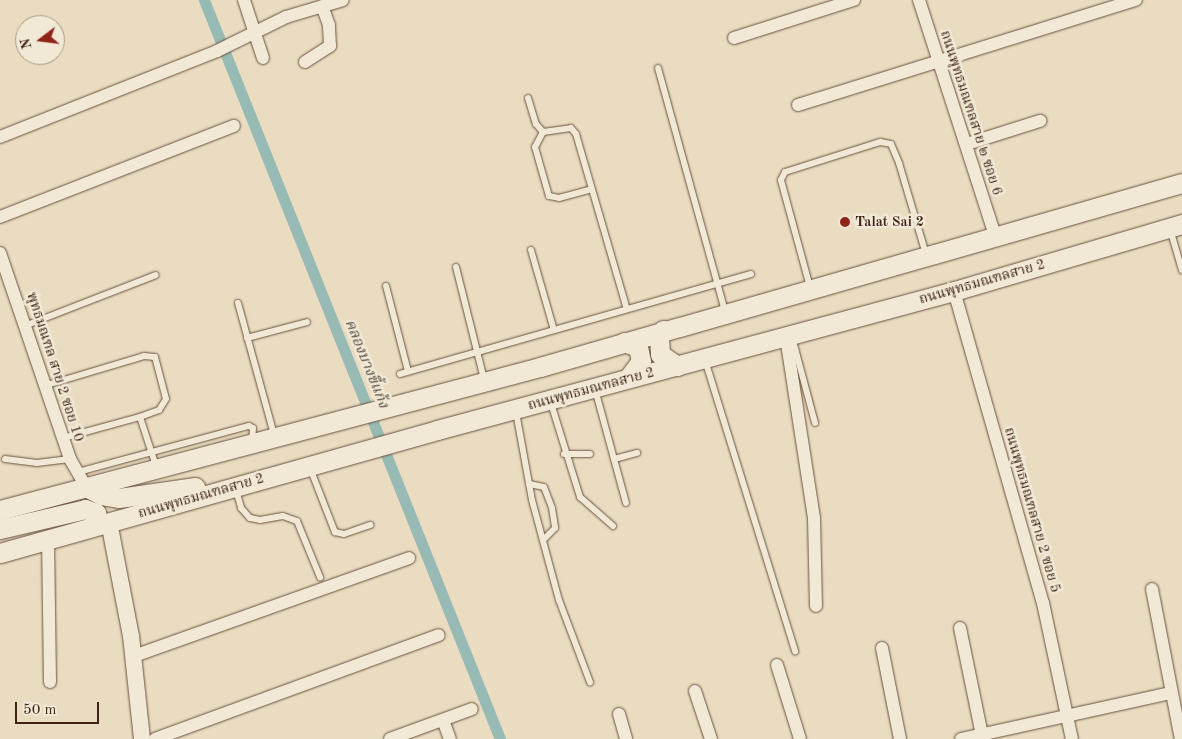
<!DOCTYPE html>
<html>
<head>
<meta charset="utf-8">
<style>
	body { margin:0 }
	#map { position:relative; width:1182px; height:739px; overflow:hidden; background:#e9dcc0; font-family:"Old Standard TT","Noto Serif Thai",serif }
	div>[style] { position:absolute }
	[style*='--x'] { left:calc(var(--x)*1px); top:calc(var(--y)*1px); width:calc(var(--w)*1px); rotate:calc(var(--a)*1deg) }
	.canal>* { height:11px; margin:-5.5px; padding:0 5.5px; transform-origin:5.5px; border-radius:5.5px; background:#97bbb4 }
	.roads { filter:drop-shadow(0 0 1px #6a513f) drop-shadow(0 0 1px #6a513f) }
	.service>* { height:6px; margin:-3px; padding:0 3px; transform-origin:3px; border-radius:3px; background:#f1e8d6 }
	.minor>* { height:12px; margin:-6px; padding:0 6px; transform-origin:6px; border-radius:6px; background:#f1e8d6 }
	.tertiary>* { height:16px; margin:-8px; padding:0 8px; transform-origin:8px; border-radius:8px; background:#f1e8d6 }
	.secondary>* { height:19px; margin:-9.5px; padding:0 9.5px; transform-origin:9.5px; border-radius:9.5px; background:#f1e8d6 }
	.dots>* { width:14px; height:14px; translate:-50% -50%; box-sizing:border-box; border:2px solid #f1e8d6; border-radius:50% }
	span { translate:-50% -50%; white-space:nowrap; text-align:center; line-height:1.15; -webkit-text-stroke:5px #f1e8d6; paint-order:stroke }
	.street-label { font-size:14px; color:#3f2314 }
	.poi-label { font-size:14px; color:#3f2314; font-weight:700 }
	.left { translate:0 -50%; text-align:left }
	.water-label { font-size:15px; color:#55493c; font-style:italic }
	.north { position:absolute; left:15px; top:15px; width:50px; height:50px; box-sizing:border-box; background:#f1e8d6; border:1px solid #a98; border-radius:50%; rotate:255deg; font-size:14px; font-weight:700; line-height:20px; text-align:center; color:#3f2314 }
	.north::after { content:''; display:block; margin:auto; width:18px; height:22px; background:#8f2418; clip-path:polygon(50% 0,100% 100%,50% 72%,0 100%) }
	.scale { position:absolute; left:15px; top:702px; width:84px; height:22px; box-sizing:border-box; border:2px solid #3f2314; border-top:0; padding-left:6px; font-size:15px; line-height:18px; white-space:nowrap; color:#3f2314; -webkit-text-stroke:4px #f1e8d6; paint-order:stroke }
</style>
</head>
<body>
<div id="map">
	<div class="canal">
		<i style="--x:204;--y:0;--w:796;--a:68.17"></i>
	</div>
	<div class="roads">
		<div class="service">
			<i style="--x:658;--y:68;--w:253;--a:74.6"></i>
			<i style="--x:528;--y:98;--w:27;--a:73"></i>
			<i style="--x:536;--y:124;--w:11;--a:49"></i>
			<i style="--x:543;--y:132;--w:28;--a:-8"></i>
			<i style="--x:571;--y:128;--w:8;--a:50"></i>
			<i style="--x:576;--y:134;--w:182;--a:73.8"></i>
			<i style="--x:543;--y:132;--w:17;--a:118"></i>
			<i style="--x:535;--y:147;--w:51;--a:74.1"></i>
			<i style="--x:549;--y:196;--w:10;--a:11"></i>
			<i style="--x:559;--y:198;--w:34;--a:-15"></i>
			<i style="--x:1170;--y:229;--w:43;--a:73.7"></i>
			<i style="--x:531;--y:250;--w:83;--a:74"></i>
			<i style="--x:456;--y:267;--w:115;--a:76"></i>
			<i style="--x:386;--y:286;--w:88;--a:75.5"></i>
			<i style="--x:810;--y:287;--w:111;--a:-105.2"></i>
			<i style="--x:781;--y:180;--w:9;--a:-63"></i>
			<i style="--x:785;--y:172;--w:100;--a:-17.5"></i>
			<i style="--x:880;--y:142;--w:11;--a:10"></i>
			<i style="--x:891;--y:144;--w:21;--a:67"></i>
			<i style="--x:899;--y:163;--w:95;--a:73.5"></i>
			<i style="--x:238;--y:303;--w:137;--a:74.7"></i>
			<i style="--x:27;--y:325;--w:138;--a:-21.2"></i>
			<i style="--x:792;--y:337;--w:89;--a:75"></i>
			<i style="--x:247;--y:338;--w:62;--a:-14.9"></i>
			<i style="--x:705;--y:360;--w:305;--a:72.8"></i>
			<i style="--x:400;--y:374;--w:365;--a:-15.9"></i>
			<i style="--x:47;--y:385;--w:101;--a:-16.6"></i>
			<i style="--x:144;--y:356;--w:11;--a:5"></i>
			<i style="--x:155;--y:357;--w:43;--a:75.3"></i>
			<i style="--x:166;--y:399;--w:13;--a:122"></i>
			<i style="--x:159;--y:410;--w:20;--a:160"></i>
			<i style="--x:140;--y:417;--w:52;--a:71.9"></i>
			<i style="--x:595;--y:389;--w:118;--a:74.8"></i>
			<i style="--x:550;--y:400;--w:102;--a:72.8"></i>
			<i style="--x:580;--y:497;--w:44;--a:41.3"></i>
			<i style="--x:516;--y:412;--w:89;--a:79.7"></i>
			<i style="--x:532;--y:500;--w:104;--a:74.9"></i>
			<i style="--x:559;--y:600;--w:88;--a:69.3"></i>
			<i style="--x:63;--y:438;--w:80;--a:-15.3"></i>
			<i style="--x:564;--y:454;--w:26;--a:0"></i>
			<i style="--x:5;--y:459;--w:32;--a:7"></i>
			<i style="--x:37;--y:463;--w:33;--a:-7"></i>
			<i style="--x:614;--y:459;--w:24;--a:-15"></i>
			<i style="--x:310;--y:468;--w:69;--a:68.7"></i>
			<i style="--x:335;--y:532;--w:9;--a:13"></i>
			<i style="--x:344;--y:534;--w:28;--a:-19"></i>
			<i style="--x:78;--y:472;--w:177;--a:-15.1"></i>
			<i style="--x:249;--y:426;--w:4;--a:27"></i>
			<i style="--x:253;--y:428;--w:13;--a:94"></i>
			<i style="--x:529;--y:484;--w:15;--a:11"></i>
			<i style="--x:544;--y:487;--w:22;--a:69"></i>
			<i style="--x:552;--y:508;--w:20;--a:81"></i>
			<i style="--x:555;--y:528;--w:17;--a:135"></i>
			<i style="--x:236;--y:490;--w:19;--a:74"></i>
			<i style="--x:241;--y:508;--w:13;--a:48"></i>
			<i style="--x:250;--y:518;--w:10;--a:11"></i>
			<i style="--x:260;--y:520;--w:23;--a:-10"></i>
			<i style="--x:283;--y:516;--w:15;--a:20"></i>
			<i style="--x:297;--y:521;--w:61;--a:67.7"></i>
		</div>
		<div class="minor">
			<i style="--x:244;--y:0;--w:61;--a:71.9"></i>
			<i style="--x:919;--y:0;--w:247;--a:72.1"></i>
			<i style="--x:734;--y:38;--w:126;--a:-17.6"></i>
			<i style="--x:305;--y:62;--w:30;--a:-33"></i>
			<i style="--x:330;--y:46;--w:21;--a:-93"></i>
			<i style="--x:329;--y:25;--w:20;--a:-110"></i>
			<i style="--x:798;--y:105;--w:354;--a:-17.3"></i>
			<i style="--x:0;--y:137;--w:233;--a:-21.6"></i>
			<i style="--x:217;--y:51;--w:77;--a:-26.2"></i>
			<i style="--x:286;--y:17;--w:59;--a:-16.6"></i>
			<i style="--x:967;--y:144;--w:77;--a:-17.5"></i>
			<i style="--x:0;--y:217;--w:251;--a:-21.3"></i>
			<i style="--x:0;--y:253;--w:218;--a:71.2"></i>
			<i style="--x:70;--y:459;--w:32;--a:60"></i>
			<i style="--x:954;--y:291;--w:324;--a:74.1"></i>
			<i style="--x:1043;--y:603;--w:139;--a:78"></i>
			<i style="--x:786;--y:337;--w:183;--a:81.2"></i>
			<i style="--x:814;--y:518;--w:88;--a:88.7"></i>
			<i style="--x:48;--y:538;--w:144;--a:89.2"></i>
			<i style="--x:1152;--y:589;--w:153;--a:79.1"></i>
			<i style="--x:960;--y:628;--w:109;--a:78.4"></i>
			<i style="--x:882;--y:648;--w:93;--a:78.8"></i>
			<i style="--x:134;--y:656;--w:292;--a:-19.6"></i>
			<i style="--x:777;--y:665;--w:77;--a:72.7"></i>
			<i style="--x:695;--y:691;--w:51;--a:71.6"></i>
			<i style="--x:619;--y:714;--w:26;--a:74"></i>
			<i style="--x:443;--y:720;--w:20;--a:70"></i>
			<i style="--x:155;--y:739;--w:302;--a:-20.1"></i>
			<i style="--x:390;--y:739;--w:87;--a:-20.1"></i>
			<i style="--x:961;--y:739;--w:215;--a:-12.4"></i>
		</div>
		<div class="tertiary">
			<i style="--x:109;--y:522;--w:116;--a:79.1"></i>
			<i style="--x:131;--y:636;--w:104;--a:83.9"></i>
		</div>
		<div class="secondary">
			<i style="--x:663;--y:330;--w:9;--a:117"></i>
			<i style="--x:659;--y:338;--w:16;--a:86"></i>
			<i style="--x:660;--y:354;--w:21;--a:35"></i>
			<i style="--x:624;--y:342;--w:15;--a:20"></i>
			<i style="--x:638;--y:347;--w:14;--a:78"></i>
			<i style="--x:641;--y:361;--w:21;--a:127"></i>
			<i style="--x:86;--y:487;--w:17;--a:28"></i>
			<i style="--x:101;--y:495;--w:18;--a:9"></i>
			<i style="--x:119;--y:498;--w:77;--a:-8.2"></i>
			<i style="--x:0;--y:510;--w:559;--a:-14.83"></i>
			<i style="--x:540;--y:367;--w:668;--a:-15.99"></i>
			<i style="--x:0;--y:529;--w:87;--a:-13.2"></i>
			<i style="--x:85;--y:509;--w:12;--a:20"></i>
			<i style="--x:96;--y:513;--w:11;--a:75"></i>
			<i style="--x:0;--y:553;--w:454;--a:-15.7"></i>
			<i style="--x:437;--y:430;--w:535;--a:-15.05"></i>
			<i style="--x:954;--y:291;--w:238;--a:-16.4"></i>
		</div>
	</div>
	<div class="dots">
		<i style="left:845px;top:222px;background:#8f2418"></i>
	</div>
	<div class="street-label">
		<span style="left:971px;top:113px;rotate:72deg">ถนนพุทธมณฑลสาย ๒ ซอย 6</span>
		<span style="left:982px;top:282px;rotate:-16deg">ถนนพุทธมณฑลสาย 2</span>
		<span style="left:55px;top:367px;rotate:72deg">พุทธมณฑล สาย 2 ซอย 10</span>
		<span style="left:591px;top:389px;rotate:-15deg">ถนนพุทธมณฑลสาย 2</span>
		<span style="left:201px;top:496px;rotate:-16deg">ถนนพุทธมณฑลสาย 2</span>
		<span style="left:1032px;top:510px;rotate:74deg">ถนนพุทธมณฑลสาย 2 ซอย 5</span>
	</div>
	<div class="poi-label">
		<span class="left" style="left:855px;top:222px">Talat Sai 2</span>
	</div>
	<div class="water-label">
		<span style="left:366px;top:364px;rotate:68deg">คลองบางขี้แก้ง</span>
	</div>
	<div class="north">N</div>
	<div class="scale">50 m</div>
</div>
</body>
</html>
